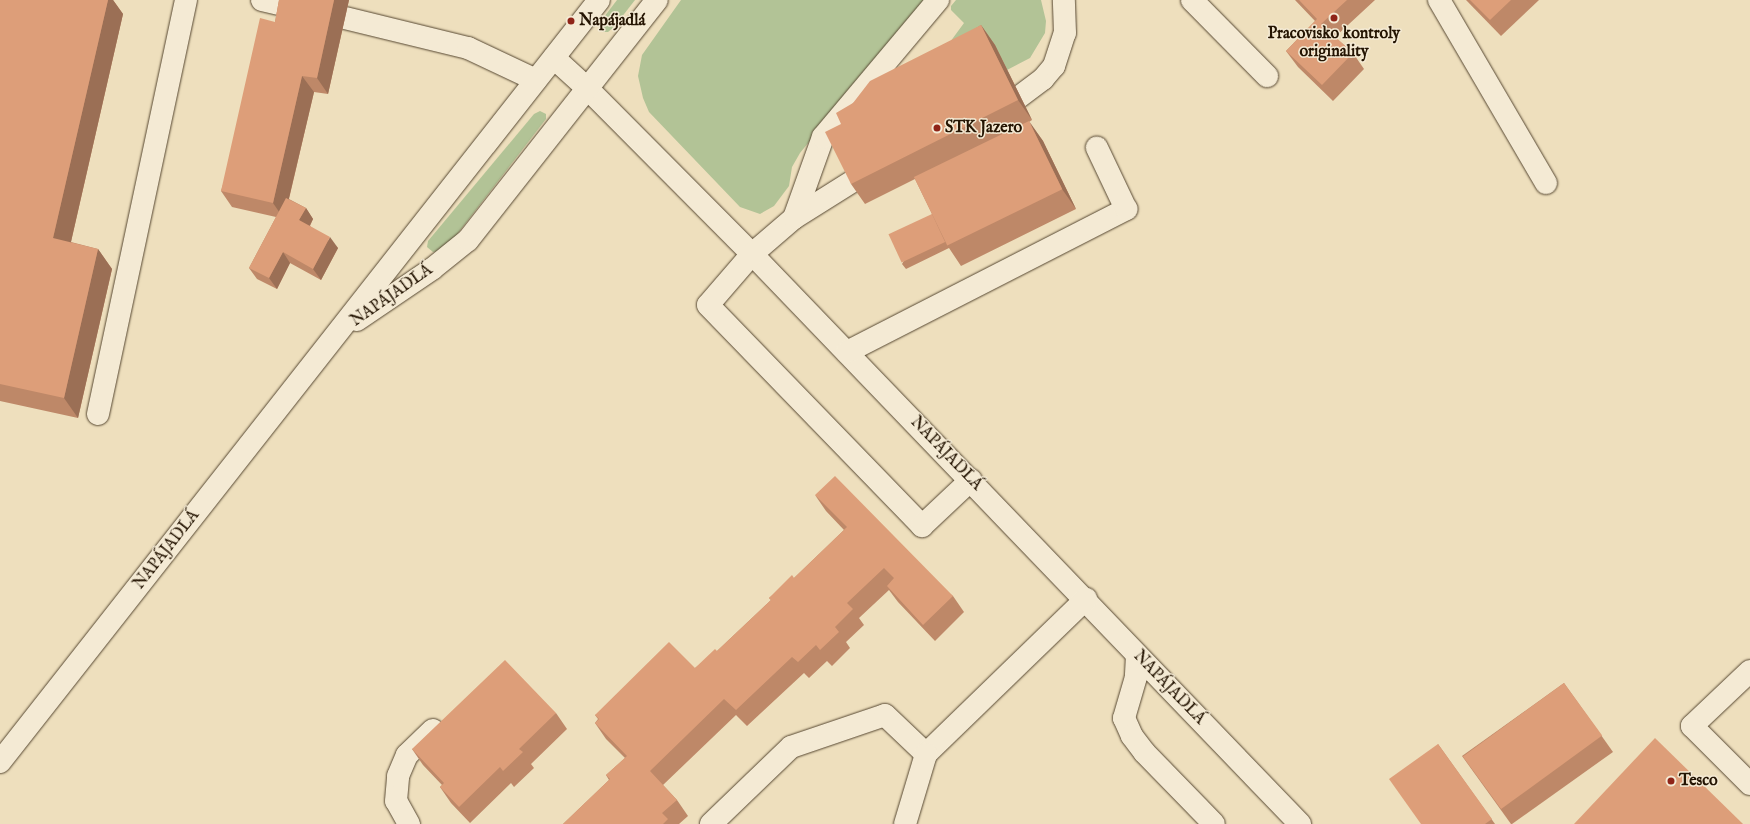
<!DOCTYPE html>
<html>
<head>
<meta charset="utf-8">
<style>
	body { margin:0 }
	#map { position:relative; width:1750px; height:824px; overflow:hidden; background:#eedfbd; font-family:"IM FELL English",serif }
	div>[style] { position:absolute }
	[style*='--x'] { left:calc(var(--x)*1px); top:calc(var(--y)*1px); width:calc(var(--w)*1px); rotate:calc(var(--a)*1deg) }
	.green>* { inset:0; background:#b2c396 }
	.roads { filter:drop-shadow(0 0 1px #564731) drop-shadow(0 0 1px #564731) }
	.minor>* { height:22px; margin:-11px; padding:0 11px; transform-origin:11px; border-radius:11px; background:#f4ead4 }
	.wall>* { inset:0; background:#be8868 }
	.shaded-wall>* { inset:0; background:#9b6f55 }
	.building>* { inset:0; background:#dd9e79; transform-origin:0 0 }
	.dots>* { width:11px; height:11px; translate:-50% -50%; box-sizing:border-box; border:2px solid #f4ead4; border-radius:50% }
	span { translate:-50% -50%; white-space:nowrap; text-align:center; line-height:1.15; -webkit-text-stroke:3px #f4ead4; paint-order:stroke }
	.poi-label { font-size:16px; color:#241402; font-weight:700 }
	.left { translate:0 -50%; text-align:left }
	.street-label { font-size:16px; color:#241402 }
</style>
</head>
<body>
<div id="map">
	<div class="green">
		<i style="clip-path:polygon(617px 0,635px 0,614px 27px,608px 32px,603px 32px,599px 27px,601px 21px)"></i>
		<i style="clip-path:polygon(681px 0,924px 0,800px 153px,792px 167px,789px 186px,774px 206px,760px 214px,740px 207px,649px 112px,643px 98px,638px 76px,642px 55px)"></i>
		<i style="clip-path:polygon(956px 0,1041px 0,1046px 21px,1045px 33px,1030px 58px,1007px 70px,942px 53px,964px 23px,951px 10px,951px 6px)"></i>
		<i style="clip-path:polygon(540px 111px,546px 114px,546px 119px,455px 237px,440px 251px,433px 252px,427px 247px,428px 241px,534px 114px)"></i>
	</div>
	<div class="roads">
		<div class="minor">
			<i style="--x:262;--y:0;--w:32;--a:13"></i>
			<i style="--x:1192;--y:0;--w:107;--a:45.4"></i>
			<i style="--x:1439;--y:0;--w:212;--a:59.7"></i>
			<i style="--x:345;--y:18;--w:127;--a:13.7"></i>
			<i style="--x:468;--y:48;--w:75;--a:25.2"></i>
			<i style="--x:554;--y:58;--w:45;--a:42.3"></i>
			<i style="--x:587;--y:88;--w:234;--a:45.2"></i>
			<i style="--x:752;--y:254;--w:791;--a:46.13"></i>
			<i style="--x:1019;--y:97;--w:30;--a:-37"></i>
			<i style="--x:1043;--y:79;--w:17;--a:-50"></i>
			<i style="--x:1054;--y:66;--w:35;--a:-72"></i>
			<i style="--x:1065;--y:33;--w:33;--a:-92"></i>
			<i style="--x:853;--y:181;--w:70;--a:147.9"></i>
			<i style="--x:794;--y:218;--w:55;--a:139.4"></i>
			<i style="--x:752;--y:254;--w:67;--a:130.8"></i>
			<i style="--x:708;--y:305;--w:308;--a:45.9"></i>
			<i style="--x:922;--y:526;--w:67;--a:-43.2"></i>
			<i style="--x:794;--y:218;--w:86;--a:-70.3"></i>
			<i style="--x:823;--y:137;--w:179;--a:-50"></i>
			<i style="--x:357;--y:320;--w:91;--a:-34.2"></i>
			<i style="--x:432;--y:269;--w:46;--a:-38.9"></i>
			<i style="--x:468;--y:240;--w:305;--a:-51.8"></i>
			<i style="--x:847;--y:352;--w:314;--a:-27.1"></i>
			<i style="--x:1126;--y:209;--w:68;--a:-115.4"></i>
			<i style="--x:98;--y:414;--w:423;--a:-78"></i>
			<i style="--x:1137;--y:655;--w:22;--a:93"></i>
			<i style="--x:1136;--y:677;--w:43;--a:106.3"></i>
			<i style="--x:1124;--y:718;--w:20;--a:66"></i>
			<i style="--x:1132;--y:736;--w:20;--a:53"></i>
			<i style="--x:1144;--y:752;--w:100;--a:45.8"></i>
			<i style="--x:1750;--y:671;--w:80;--a:136.5"></i>
			<i style="--x:1692;--y:726;--w:82;--a:45"></i>
			<i style="--x:0;--y:762;--w:969;--a:-51.83"></i>
			<i style="--x:409;--y:824;--w:26;--a:-119"></i>
			<i style="--x:396;--y:801;--w:25;--a:-85"></i>
			<i style="--x:398;--y:776;--w:23;--a:-67"></i>
			<i style="--x:407;--y:755;--w:36;--a:-44"></i>
			<i style="--x:711;--y:824;--w:111;--a:-43.9"></i>
			<i style="--x:791;--y:747;--w:99;--a:-18.8"></i>
			<i style="--x:885;--y:715;--w:57;--a:43.6"></i>
			<i style="--x:926;--y:754;--w:223;--a:-44.1"></i>
			<i style="--x:905;--y:824;--w:73;--a:-73.3"></i>
		</div>
	</div>
	<div class="wall">
		<i style="clip-path:polygon(0 0,113px 0,123px 14px,71px 242px,98px 249px,112px 269px,78px 418px,0 401px)"></i>
		<i style="clip-path:polygon(279px 0,349px 0,328px 94px,314px 92px,289px 199px,306px 208px,313px 219px,310px 226px,338px 248px,321px 280px,290px 263px,277px 289px,257px 279px,249px 268px,276px 217px,232px 207px,221px 191px,275px 22px)"></i>
		<i style="clip-path:polygon(1295px 0,1375px 0,1335px 37px,1353px 53px,1364px 69px,1333px 101px,1298px 67px,1286px 51px,1315px 21px)"></i>
		<i style="clip-path:polygon(1466px 0,1539px 0,1501px 36px)"></i>
		<i style="clip-path:polygon(981px 25px,995px 45px,1032px 120px,1029px 122px,1043px 141px,1076px 209px,961px 266px,949px 248px,906px 269px,902px 264px,932px 214px,915px 179px,865px 204px,851px 184px,841px 124px,853px 103px)"></i>
		<i style="clip-path:polygon(815px 495px,953px 596px,964px 612px,935px 641px,898px 602px,889px 590px,859px 618px,864px 625px,846px 642px,850px 648px,832px 666px,827px 661px,809px 678px,804px 673px,747px 726px,736px 715px,663px 785px,677px 800px,688px 816px,679px 824px,563px 824px,609px 780px,606px 775px,625px 758px,606px 739px,595px 723px,598px 719px,595px 715px,695px 668px,717px 651px,771px 600px,769px 598px,794px 578px,844px 530px,826px 511px)"></i>
		<i style="clip-path:polygon(1564px 683px,1613px 752px,1512px 824px,1511px 824px,1462px 756px)"></i>
		<i style="clip-path:polygon(556px 713px,567px 729px,531px 764px,534px 768px,514px 787px,511px 783px,470px 823px,451px 803px,440px 787px,442px 785px,423px 765px,412px 749px)"></i>
		<i style="clip-path:polygon(1438px 744px,1495px 824px,1421px 824px)"></i>
	</div>
	<div class="shaded-wall">
		<i style="clip-path:polygon(108px 0,113px 0,123px 14px,67px 259px,53px 238px)"></i>
		<i style="clip-path:polygon(334px 0,349px 0,328px 94px,317px 78px)"></i>
		<i style="clip-path:polygon(981px 25px,995px 45px,1032px 120px,1018px 100px)"></i>
		<i style="clip-path:polygon(302px 76px,314px 92px,284px 219px,273px 203px)"></i>
		<i style="clip-path:polygon(1029px 121px,1043px 141px,1076px 209px,1062px 189px)"></i>
		<i style="clip-path:polygon(306px 208px,313px 219px,307px 231px,299px 220px)"></i>
		<i style="clip-path:polygon(330px 237px,338px 248px,321px 280px,313px 269px)"></i>
		<i style="clip-path:polygon(98px 249px,112px 269px,78px 418px,64px 398px)"></i>
		<i style="clip-path:polygon(283px 252px,290px 263px,277px 289px,269px 278px)"></i>
	</div>
	<div class="building">
		<i style="clip-path:polygon(0 0,108px 0,53px 238px,98px 249px,64px 398px,0 384px)"></i>
		<i style="clip-path:polygon(279px 0,334px 0,317px 78px,302px 76px,273px 203px,221px 191px,260px 18px,275px 22px)"></i>
		<i style="clip-path:polygon(1299px 0,1347px 0,1321px 24px,1353px 53px,1322px 85px,1286px 51px,1317px 19px)"></i>
		<i style="clip-path:polygon(1470px 0,1511px 0,1490px 20px)"></i>
		<i style="clip-path:polygon(981px 25px,1018px 100px,851px 184px,825px 132px,841px 124px,836px 113px,853px 103px,870px 81px)"></i>
		<i style="left:1029px;top:121px;width:76px;height:128px;rotate:64deg"></i>
		<i style="clip-path:polygon(286px 198px,306px 208px,299px 220px,330px 237px,313px 269px,283px 252px,269px 278px,249px 268px)"></i>
		<i style="left:932px;top:214px;width:31px;height:48px;rotate:65deg"></i>
		<i style="clip-path:polygon(835px 476px,953px 596px,923px 625px,887px 586px,894px 578px,884px 568px,847px 603px,853px 609px,835px 627px,839px 632px,820px 650px,816px 645px,798px 662px,792px 657px,736px 710px,724px 699px,650px 771px,677px 800px,662px 813px,668px 819px,663px 824px,563px 824px,610px 779px,606px 775px,627px 756px,595px 723px,599px 719px,595px 715px,669px 642px,695px 668px,715px 649px,717px 651px,771px 600px,769px 598px,792px 575px,794px 578px,847px 527px,815px 495px)"></i>
		<i style="clip-path:polygon(505px 660px,556px 713px,519px 749px,523px 752px,503px 771px,500px 767px,459px 807px,440px 787px,444px 783px,412px 749px)"></i>
		<i style="left:1564px;top:683px;width:65px;height:125px;rotate:54deg"></i>
		<i style="clip-path:polygon(1655px 738px,1743px 824px,1574px 824px)"></i>
		<i style="clip-path:polygon(1438px 744px,1492px 819px,1485px 824px,1421px 824px,1389px 779px)"></i>
	</div>
	<div class="dots">
		<i style="left:1334px;top:18px;background:#8f2418"></i>
		<i style="left:571px;top:21px;background:#8f2418"></i>
		<i style="left:937px;top:128px;background:#8f2418"></i>
		<i style="left:1671px;top:781px;background:#8f2418"></i>
	</div>
	<div class="poi-label">
		<span class="left" style="left:579px;top:21px">Napájadlá</span>
		<span style="left:1334px;top:43px">Pracovisko kontroly<br>originality</span>
		<span class="left" style="left:945px;top:128px">STK Jazero</span>
		<span class="left" style="left:1679px;top:781px">Tesco</span>
	</div>
	<div class="street-label">
		<span style="left:392px;top:296px;rotate:-35deg">NAPÁJADLÁ</span>
		<span style="left:946px;top:454px;rotate:46deg">NAPÁJADLÁ</span>
		<span style="left:167px;top:550px;rotate:-52deg">NAPÁJADLÁ</span>
		<span style="left:1169px;top:688px;rotate:46deg">NAPÁJADLÁ</span>
	</div>
</div>
</body>
</html>
